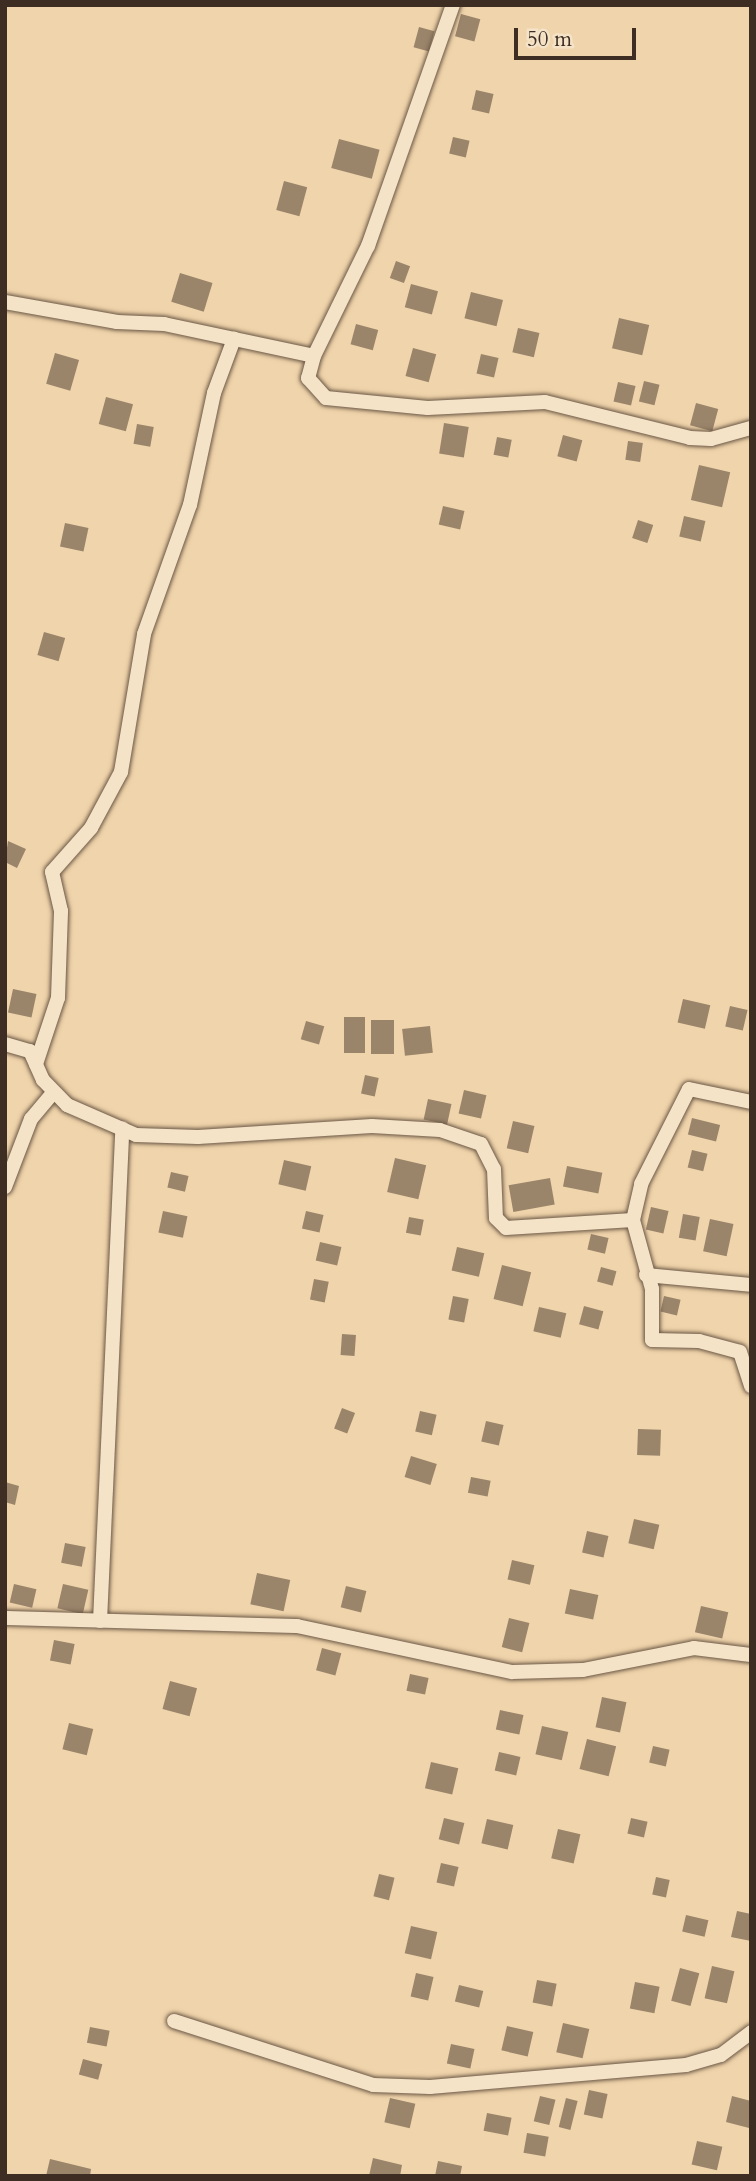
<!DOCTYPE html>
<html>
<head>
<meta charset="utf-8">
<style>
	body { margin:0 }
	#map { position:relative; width:756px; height:2181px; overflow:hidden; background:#f0d4ab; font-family:Cardo,serif }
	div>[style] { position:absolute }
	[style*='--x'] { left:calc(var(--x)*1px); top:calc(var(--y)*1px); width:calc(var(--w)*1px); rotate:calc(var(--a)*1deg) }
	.building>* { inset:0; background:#9a846a; transform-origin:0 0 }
	.roads { filter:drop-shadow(0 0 2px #6a5745) drop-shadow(0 0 2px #6a5745) }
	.minor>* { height:14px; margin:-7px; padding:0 7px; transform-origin:7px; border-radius:7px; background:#f5e3c8 }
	span { translate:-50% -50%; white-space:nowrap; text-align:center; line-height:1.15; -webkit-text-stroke:5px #f5e3c8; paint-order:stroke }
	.frame { position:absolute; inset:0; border:7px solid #3d2d23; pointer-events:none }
	.scale { position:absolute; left:514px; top:28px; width:122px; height:32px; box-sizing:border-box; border:4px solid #3d2d23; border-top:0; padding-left:9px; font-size:21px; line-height:24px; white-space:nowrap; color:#3d2d23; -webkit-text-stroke:5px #f5e3c8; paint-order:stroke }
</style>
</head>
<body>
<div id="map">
	<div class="building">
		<i style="left:461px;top:14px;width:20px;height:23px;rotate:15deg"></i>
		<i style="left:419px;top:27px;width:16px;height:21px;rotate:15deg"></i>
		<i style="left:476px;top:90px;width:18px;height:20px;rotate:13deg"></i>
		<i style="left:453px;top:137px;width:17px;height:17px;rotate:13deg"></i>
		<i style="left:339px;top:139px;width:42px;height:30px;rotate:15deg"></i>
		<i style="left:284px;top:181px;width:24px;height:30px;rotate:15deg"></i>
		<i style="left:396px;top:261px;width:15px;height:18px;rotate:20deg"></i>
		<i style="left:180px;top:273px;width:34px;height:30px;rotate:17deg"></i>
		<i style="left:411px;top:284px;width:28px;height:24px;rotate:15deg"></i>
		<i style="left:471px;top:292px;width:33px;height:27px;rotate:14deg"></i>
		<i style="left:619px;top:318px;width:31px;height:31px;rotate:13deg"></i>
		<i style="left:356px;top:324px;width:23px;height:21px;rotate:15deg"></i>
		<i style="left:518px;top:328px;width:22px;height:25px;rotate:13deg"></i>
		<i style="left:413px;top:348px;width:24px;height:29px;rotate:15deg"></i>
		<i style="left:55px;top:353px;width:25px;height:32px;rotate:16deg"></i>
		<i style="left:481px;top:354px;width:18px;height:20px;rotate:13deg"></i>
		<i style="left:644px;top:381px;width:16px;height:21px;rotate:14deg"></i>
		<i style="left:618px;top:382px;width:18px;height:20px;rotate:13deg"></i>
		<i style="left:106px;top:397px;width:28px;height:28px;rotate:15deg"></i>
		<i style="left:696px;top:403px;width:23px;height:23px;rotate:15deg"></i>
		<i style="left:444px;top:423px;width:25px;height:31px;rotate:9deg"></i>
		<i style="left:137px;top:424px;width:17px;height:20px;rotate:10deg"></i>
		<i style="left:563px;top:435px;width:20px;height:22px;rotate:15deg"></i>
		<i style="left:497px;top:437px;width:15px;height:18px;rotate:11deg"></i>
		<i style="left:628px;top:441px;width:15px;height:19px;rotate:8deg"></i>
		<i style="left:699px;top:465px;width:32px;height:36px;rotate:13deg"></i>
		<i style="left:443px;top:506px;width:22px;height:19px;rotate:13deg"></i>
		<i style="left:684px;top:516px;width:22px;height:21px;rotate:13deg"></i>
		<i style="left:638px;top:520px;width:16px;height:19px;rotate:18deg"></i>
		<i style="left:65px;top:523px;width:24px;height:24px;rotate:12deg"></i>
		<i style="left:44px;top:632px;width:22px;height:24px;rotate:16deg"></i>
		<i style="clip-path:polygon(8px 841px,26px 849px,17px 868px,5px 862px)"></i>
		<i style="left:13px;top:989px;width:24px;height:24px;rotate:12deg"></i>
		<i style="left:683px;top:999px;width:28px;height:24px;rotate:13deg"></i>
		<i style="left:730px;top:1006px;width:18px;height:21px;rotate:13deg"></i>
		<i style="left:344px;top:1017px;width:21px;height:36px"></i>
		<i style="left:371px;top:1020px;width:23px;height:34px"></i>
		<i style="left:306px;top:1021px;width:19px;height:19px;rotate:16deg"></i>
		<i style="left:430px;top:1026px;width:27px;height:28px;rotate:84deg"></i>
		<i style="left:365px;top:1075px;width:14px;height:19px;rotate:12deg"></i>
		<i style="left:464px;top:1090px;width:23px;height:24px;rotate:13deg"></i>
		<i style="left:428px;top:1099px;width:24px;height:21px;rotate:12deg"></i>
		<i style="left:692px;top:1118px;width:29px;height:17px;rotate:14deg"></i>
		<i style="left:513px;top:1121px;width:22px;height:28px;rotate:13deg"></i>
		<i style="left:692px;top:1150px;width:16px;height:18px;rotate:14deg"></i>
		<i style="left:395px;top:1158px;width:32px;height:35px;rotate:13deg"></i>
		<i style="left:284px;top:1160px;width:28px;height:25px;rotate:13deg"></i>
		<i style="left:567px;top:1166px;width:36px;height:21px;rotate:11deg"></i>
		<i style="left:171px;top:1172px;width:18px;height:16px;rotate:13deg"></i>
		<i style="left:550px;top:1178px;width:27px;height:42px;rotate:80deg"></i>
		<i style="left:651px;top:1207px;width:18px;height:23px;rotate:13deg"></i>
		<i style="left:163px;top:1211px;width:25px;height:22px;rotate:12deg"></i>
		<i style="left:306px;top:1211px;width:18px;height:18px;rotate:13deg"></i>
		<i style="left:683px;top:1214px;width:17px;height:24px;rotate:10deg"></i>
		<i style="left:409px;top:1217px;width:15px;height:16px;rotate:11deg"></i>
		<i style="left:710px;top:1219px;width:24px;height:33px;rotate:12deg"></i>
		<i style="left:591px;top:1234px;width:18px;height:16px;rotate:13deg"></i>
		<i style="left:320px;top:1242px;width:22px;height:19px;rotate:13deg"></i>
		<i style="left:457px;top:1247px;width:28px;height:24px;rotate:13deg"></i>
		<i style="left:502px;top:1265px;width:30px;height:35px;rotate:14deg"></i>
		<i style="left:601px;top:1267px;width:16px;height:15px;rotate:15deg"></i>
		<i style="left:314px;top:1279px;width:15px;height:21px;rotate:11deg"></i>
		<i style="left:453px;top:1296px;width:16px;height:24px;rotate:11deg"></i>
		<i style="left:664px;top:1296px;width:17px;height:16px;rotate:13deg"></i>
		<i style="left:584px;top:1306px;width:20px;height:19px;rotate:15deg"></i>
		<i style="left:539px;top:1307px;width:28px;height:25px;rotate:13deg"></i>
		<i style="left:342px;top:1334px;width:14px;height:21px;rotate:4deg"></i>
		<i style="left:342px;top:1408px;width:14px;height:22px;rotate:21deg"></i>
		<i style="left:420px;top:1411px;width:17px;height:21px;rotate:13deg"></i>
		<i style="left:486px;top:1421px;width:18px;height:21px;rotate:13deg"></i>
		<i style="left:638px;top:1429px;width:23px;height:26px;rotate:2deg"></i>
		<i style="left:411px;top:1456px;width:27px;height:22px;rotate:17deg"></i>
		<i style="left:471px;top:1477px;width:20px;height:16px;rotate:11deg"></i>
		<i style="clip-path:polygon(5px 1482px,19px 1486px,15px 1505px,5px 1502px)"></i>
		<i style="left:634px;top:1519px;width:26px;height:25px;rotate:13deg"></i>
		<i style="left:587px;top:1531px;width:22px;height:22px;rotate:13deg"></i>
		<i style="left:65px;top:1543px;width:21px;height:20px;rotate:11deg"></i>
		<i style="left:512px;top:1560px;width:23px;height:20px;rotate:13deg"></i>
		<i style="left:257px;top:1573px;width:34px;height:32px;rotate:12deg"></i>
		<i style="left:14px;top:1584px;width:23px;height:19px;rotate:13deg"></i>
		<i style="left:63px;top:1584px;width:26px;height:25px;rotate:13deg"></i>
		<i style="left:346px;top:1586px;width:21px;height:22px;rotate:14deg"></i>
		<i style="left:570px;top:1589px;width:29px;height:25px;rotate:12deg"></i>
		<i style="left:701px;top:1606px;width:28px;height:27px;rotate:13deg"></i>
		<i style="left:509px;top:1618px;width:21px;height:30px;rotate:14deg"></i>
		<i style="left:54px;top:1640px;width:21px;height:21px;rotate:11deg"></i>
		<i style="left:322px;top:1648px;width:20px;height:23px;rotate:15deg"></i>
		<i style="left:410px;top:1674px;width:19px;height:17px;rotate:12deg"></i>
		<i style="left:170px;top:1681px;width:28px;height:29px;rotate:15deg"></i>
		<i style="left:602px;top:1697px;width:25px;height:31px;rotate:12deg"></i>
		<i style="left:500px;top:1710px;width:24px;height:20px;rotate:12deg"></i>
		<i style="left:69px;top:1723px;width:25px;height:27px;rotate:14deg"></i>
		<i style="left:542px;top:1726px;width:27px;height:29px;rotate:13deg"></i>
		<i style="left:587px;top:1739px;width:30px;height:31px;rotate:14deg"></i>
		<i style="left:653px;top:1746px;width:17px;height:17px;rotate:13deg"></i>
		<i style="left:499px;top:1752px;width:22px;height:19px;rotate:13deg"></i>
		<i style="left:431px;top:1762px;width:28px;height:27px;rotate:13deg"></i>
		<i style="left:444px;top:1818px;width:21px;height:22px;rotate:14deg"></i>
		<i style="left:631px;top:1818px;width:17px;height:16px;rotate:13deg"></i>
		<i style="left:487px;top:1819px;width:27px;height:25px;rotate:13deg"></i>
		<i style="left:558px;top:1829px;width:23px;height:30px;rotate:13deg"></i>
		<i style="left:441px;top:1863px;width:18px;height:20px;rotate:13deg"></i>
		<i style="left:379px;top:1874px;width:16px;height:23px;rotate:14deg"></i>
		<i style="left:656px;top:1877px;width:14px;height:18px;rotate:12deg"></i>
		<i style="clip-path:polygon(737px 1911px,751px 1914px,751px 1941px,731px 1937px)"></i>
		<i style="left:686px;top:1915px;width:23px;height:17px;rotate:13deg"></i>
		<i style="left:411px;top:1926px;width:27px;height:28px;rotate:13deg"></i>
		<i style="left:712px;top:1966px;width:23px;height:33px;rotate:13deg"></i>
		<i style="left:680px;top:1968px;width:20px;height:34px;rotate:15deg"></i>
		<i style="left:416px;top:1973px;width:18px;height:24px;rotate:13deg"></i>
		<i style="left:537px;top:1980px;width:20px;height:23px;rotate:11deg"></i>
		<i style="left:635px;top:1982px;width:25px;height:27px;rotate:11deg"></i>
		<i style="left:459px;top:1985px;width:25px;height:17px;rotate:14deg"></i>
		<i style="left:563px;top:2023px;width:27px;height:30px;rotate:13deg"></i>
		<i style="left:507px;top:2026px;width:27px;height:25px;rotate:13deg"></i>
		<i style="left:90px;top:2027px;width:20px;height:16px;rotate:11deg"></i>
		<i style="left:451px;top:2044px;width:24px;height:20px;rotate:12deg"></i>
		<i style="left:83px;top:2059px;width:20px;height:16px;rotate:15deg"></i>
		<i style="left:589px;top:2090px;width:19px;height:25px;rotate:12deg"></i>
		<i style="left:540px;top:2096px;width:16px;height:26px;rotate:14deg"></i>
		<i style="clip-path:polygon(732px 2096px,751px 2101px,749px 2128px,726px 2122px)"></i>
		<i style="left:390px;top:2098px;width:26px;height:25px;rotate:13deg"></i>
		<i style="left:566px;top:2098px;width:12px;height:30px;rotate:14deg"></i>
		<i style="left:487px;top:2113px;width:25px;height:18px;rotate:11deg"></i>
		<i style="left:527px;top:2133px;width:22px;height:20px;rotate:10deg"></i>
		<i style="left:697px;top:2141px;width:26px;height:24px;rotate:13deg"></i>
		<i style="clip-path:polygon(373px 2158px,402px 2165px,400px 2176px,369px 2176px)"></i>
		<i style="clip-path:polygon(50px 2159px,91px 2169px,90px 2176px,46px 2176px)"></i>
		<i style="clip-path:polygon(438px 2161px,462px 2166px,460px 2176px,435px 2176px)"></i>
	</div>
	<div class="roads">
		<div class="minor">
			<i style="--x:5;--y:302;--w:114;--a:10.1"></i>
			<i style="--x:117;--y:322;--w:47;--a:2.4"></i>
			<i style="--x:164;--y:324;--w:153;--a:12"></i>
			<i style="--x:314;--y:356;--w:23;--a:105"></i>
			<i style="--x:308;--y:378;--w:27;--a:48"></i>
			<i style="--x:326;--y:398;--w:102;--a:5.6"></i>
			<i style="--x:428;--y:408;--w:117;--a:-2.9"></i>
			<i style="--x:545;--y:402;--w:149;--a:13.9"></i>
			<i style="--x:690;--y:438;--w:21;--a:3"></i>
			<i style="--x:711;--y:439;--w:41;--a:-15.4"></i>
			<i style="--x:314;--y:356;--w:123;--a:-63.9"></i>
			<i style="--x:368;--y:246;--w:256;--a:-70.6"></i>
			<i style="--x:5;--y:1044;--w:26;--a:16"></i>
			<i style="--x:30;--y:1051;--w:32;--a:66"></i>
			<i style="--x:43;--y:1080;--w:35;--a:46"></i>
			<i style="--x:67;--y:1105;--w:75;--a:23.5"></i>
			<i style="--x:136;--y:1135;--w:62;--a:1.8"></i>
			<i style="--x:198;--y:1137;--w:174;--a:-3.6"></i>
			<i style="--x:372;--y:1126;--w:68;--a:3.4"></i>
			<i style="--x:440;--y:1130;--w:43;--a:18.9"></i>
			<i style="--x:481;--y:1144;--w:28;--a:63"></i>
			<i style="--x:494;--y:1169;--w:49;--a:87.7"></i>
			<i style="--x:496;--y:1218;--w:14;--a:45"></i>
			<i style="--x:506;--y:1228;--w:127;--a:-3.6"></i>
			<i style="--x:633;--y:1220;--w:72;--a:74.6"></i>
			<i style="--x:652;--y:1289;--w:51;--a:90"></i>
			<i style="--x:652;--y:1340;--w:47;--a:1.2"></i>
			<i style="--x:699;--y:1341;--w:42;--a:15"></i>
			<i style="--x:740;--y:1352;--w:36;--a:72"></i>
			<i style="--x:36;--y:1064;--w:70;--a:-71.6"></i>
			<i style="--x:58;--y:998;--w:87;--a:-88"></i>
			<i style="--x:61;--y:911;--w:40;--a:-103"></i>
			<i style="--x:52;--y:872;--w:59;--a:-48.4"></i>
			<i style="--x:91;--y:828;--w:64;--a:-61.8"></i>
			<i style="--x:121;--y:772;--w:140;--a:-80.5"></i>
			<i style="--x:144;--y:634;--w:137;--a:-70.4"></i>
			<i style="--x:190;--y:505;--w:115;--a:-77.9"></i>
			<i style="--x:214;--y:393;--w:58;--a:-69.7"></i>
			<i style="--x:5;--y:1187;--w:73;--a:-69.1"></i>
			<i style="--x:31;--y:1119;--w:35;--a:-50"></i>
			<i style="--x:633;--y:1220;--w:37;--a:-77"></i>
			<i style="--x:641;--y:1184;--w:106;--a:-63.2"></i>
			<i style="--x:689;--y:1089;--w:63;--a:11.8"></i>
			<i style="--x:646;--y:1275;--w:105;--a:5.4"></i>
			<i style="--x:5;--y:1618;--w:292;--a:1.6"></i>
			<i style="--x:297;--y:1626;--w:220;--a:12.1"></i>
			<i style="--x:512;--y:1672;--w:71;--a:-1.6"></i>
			<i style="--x:583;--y:1670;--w:113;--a:-11.2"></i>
			<i style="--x:694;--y:1648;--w:57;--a:7"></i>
			<i style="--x:100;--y:1621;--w:493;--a:-87.4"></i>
			<i style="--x:174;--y:2021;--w:209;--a:17.8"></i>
			<i style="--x:373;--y:2085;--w:57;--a:2"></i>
			<i style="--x:430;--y:2087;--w:257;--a:-4.9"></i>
			<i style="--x:686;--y:2065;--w:36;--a:-16"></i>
			<i style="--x:721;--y:2055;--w:38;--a:-37"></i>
		</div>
	</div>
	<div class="frame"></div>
	<div class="scale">50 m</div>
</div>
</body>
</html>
